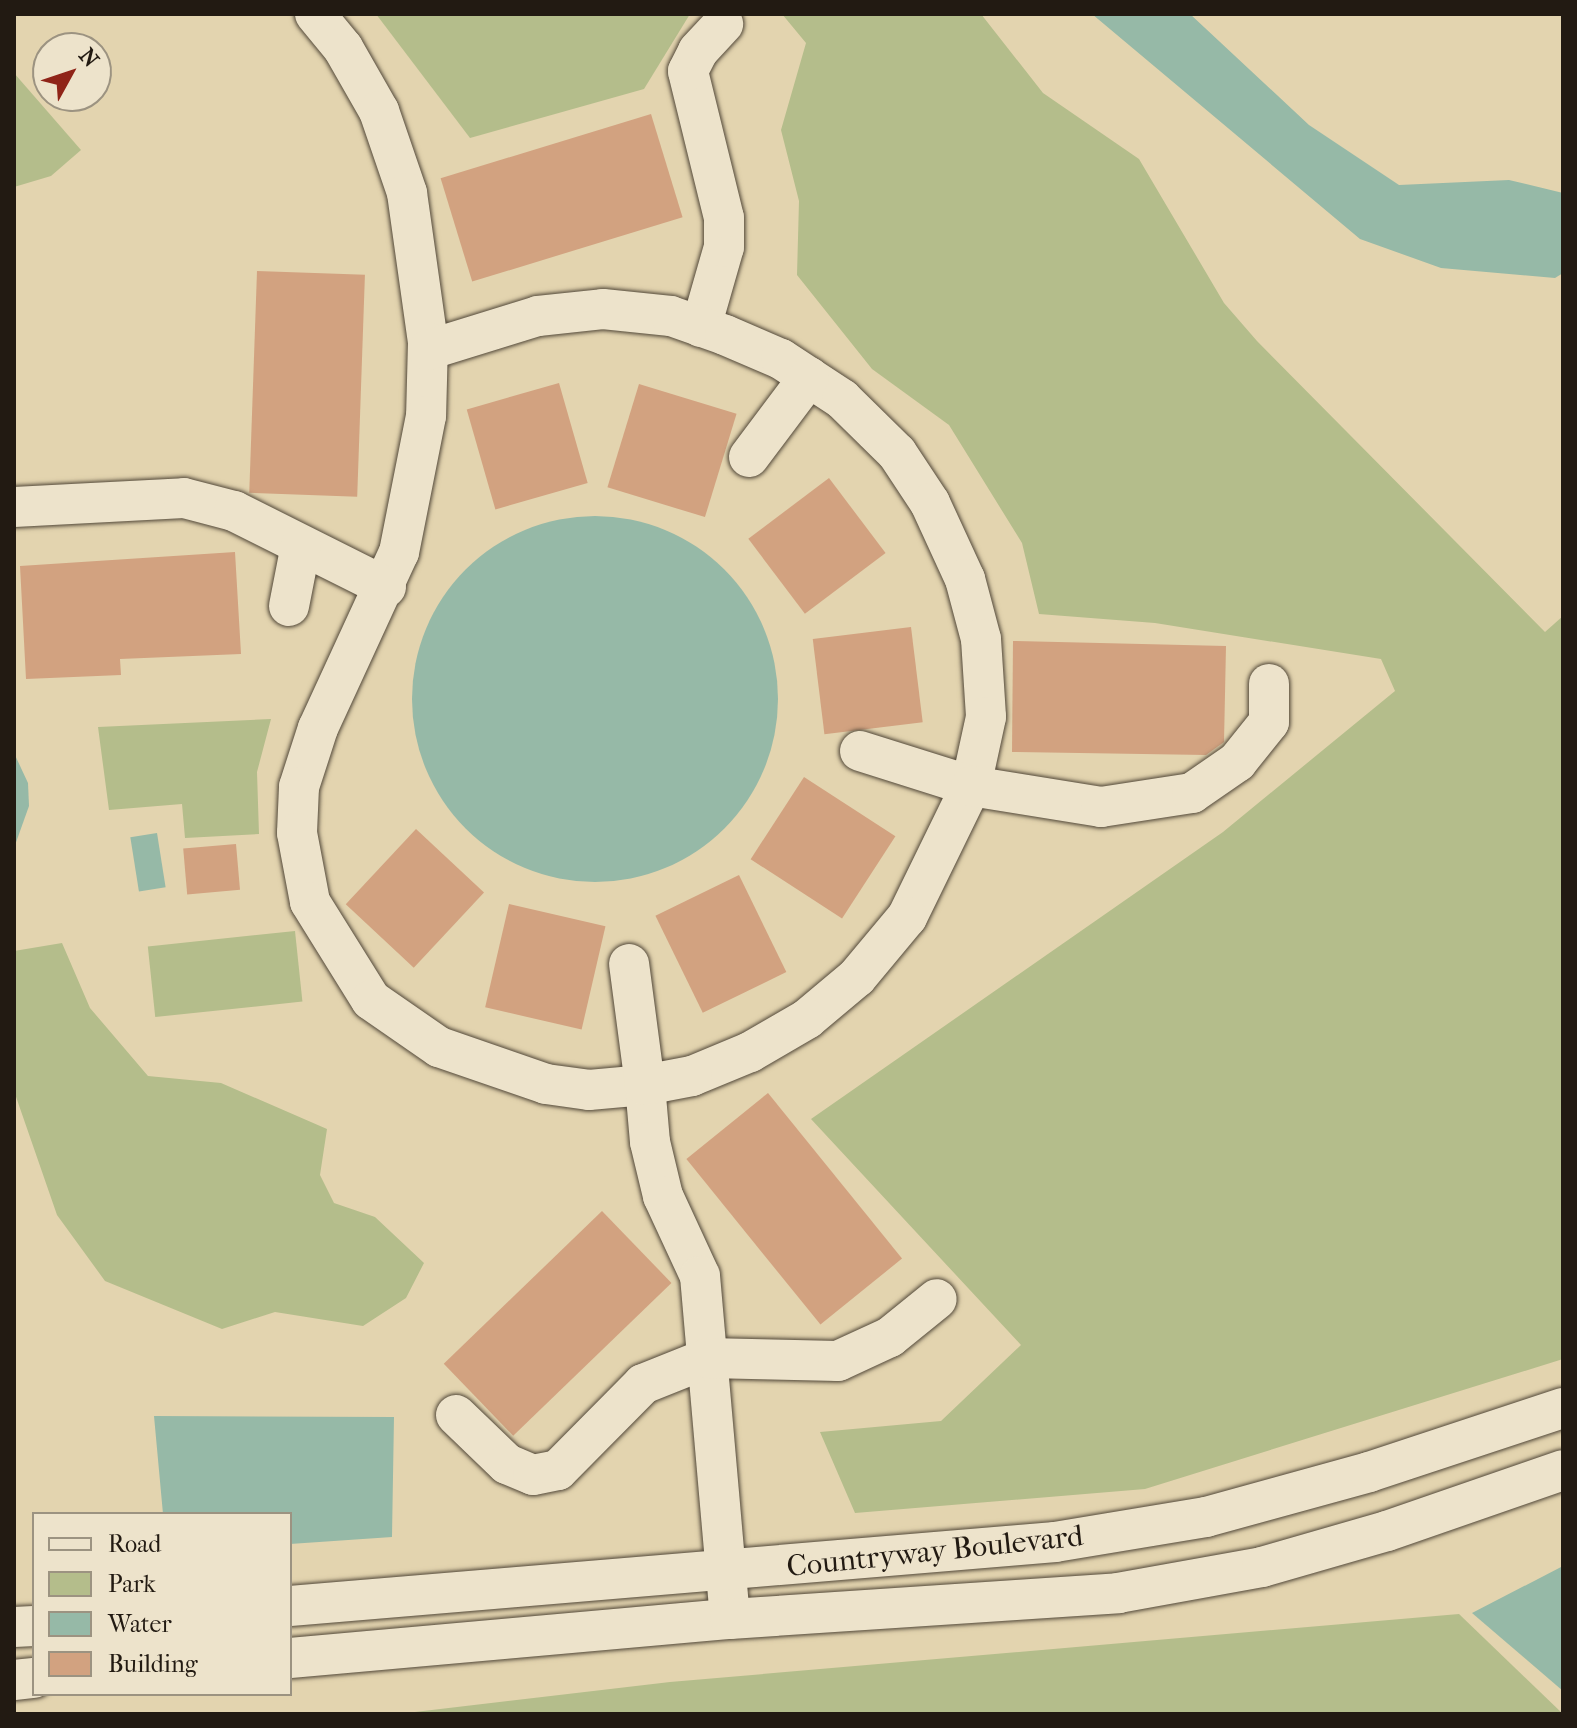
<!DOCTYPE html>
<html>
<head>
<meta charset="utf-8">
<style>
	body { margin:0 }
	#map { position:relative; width:1577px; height:1728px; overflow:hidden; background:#e3d4af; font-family:"IM FELL French Canon",serif }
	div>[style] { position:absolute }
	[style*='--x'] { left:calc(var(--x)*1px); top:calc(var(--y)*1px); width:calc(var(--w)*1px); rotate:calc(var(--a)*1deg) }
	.green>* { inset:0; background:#b4bd8b; transform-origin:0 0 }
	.water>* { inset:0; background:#96b9a7; transform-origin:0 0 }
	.round { border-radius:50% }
	.building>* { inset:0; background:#d2a280; transform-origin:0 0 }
	.roads { filter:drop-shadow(0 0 2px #524839) drop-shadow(0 0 2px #524839) }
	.minor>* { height:40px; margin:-20px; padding:0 20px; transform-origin:20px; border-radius:20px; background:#ede3cb }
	span { translate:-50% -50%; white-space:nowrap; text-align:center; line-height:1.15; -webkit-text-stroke:6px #ede3cb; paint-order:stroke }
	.street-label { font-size:30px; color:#221a12 }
	.frame { position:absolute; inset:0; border:16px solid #221a12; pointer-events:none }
	.legend { position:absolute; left:32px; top:1512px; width:260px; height:184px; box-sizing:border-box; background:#ede3cb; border:2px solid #9c9381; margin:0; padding:10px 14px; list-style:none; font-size:24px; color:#221a12 }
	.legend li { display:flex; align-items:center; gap:16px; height:40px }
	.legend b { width:40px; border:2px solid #9c9381 }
	.north { position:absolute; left:32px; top:32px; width:80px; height:80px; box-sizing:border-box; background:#ede3cb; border:2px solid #9c9381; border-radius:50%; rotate:50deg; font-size:22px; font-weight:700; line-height:32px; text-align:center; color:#221a12 }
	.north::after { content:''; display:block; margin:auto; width:28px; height:36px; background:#8f2418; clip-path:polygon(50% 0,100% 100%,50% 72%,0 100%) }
</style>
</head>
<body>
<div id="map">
	<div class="green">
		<i style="clip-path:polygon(376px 14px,690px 14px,644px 89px,470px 138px)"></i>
		<i style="clip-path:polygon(782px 14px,981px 14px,1043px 93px,1139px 159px,1224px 303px,1257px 341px,1545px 632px,1563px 616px,1563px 1359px,1145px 1489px,855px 1513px,820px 1432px,941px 1421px,1021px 1345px,811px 1119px,1223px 832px,1395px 691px,1381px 659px,1155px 623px,1039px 614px,1022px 543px,949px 425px,872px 369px,797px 275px,799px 201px,781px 130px,806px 43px)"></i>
		<i style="clip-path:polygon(14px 73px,81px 150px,51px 176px,14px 187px)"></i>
		<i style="clip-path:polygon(271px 719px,257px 772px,259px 834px,185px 838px,182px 804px,109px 810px,98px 727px)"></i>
		<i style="left:295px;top:931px;width:71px;height:148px;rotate:84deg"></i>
		<i style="clip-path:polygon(62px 943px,90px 1008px,148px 1076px,221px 1083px,327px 1129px,320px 1175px,334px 1203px,375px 1217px,424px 1263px,406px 1298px,363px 1326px,275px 1312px,222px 1329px,105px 1281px,57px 1215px,14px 1091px,14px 951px)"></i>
		<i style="clip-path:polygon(1459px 1614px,1563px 1714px,398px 1714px,670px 1682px)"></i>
	</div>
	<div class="water">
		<i style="clip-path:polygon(1092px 14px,1190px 14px,1309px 125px,1399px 185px,1509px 180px,1563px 193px,1563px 273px,1555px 278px,1441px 268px,1360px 239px)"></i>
		<i class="round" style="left:412px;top:516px;width:366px;height:366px"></i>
		<i style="clip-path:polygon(14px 753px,28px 783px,29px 806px,14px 848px)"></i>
		<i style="left:157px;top:833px;width:55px;height:27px;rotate:81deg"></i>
		<i style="clip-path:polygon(154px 1416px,394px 1417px,392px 1537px,290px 1544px,290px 1514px,163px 1514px)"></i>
		<i style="clip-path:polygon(1563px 1566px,1563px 1691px,1472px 1613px)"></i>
	</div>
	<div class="building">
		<i style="left:651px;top:114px;width:108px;height:220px;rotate:73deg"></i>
		<i style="left:257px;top:271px;width:108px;height:222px;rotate:2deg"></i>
		<i style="left:559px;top:383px;width:104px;height:96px;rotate:74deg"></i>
		<i style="left:639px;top:384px;width:102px;height:108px;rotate:17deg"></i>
		<i style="left:829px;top:478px;width:94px;height:101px;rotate:53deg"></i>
		<i style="clip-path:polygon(235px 552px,241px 654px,120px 659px,121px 675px,26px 679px,20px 566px)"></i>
		<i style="left:911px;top:627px;width:96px;height:99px;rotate:83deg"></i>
		<i style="clip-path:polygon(1013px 641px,1226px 646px,1224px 742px,1206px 755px,1012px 752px)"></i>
		<i style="left:804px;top:777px;width:109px;height:98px;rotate:33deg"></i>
		<i style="left:416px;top:829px;width:93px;height:103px;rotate:43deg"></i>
		<i style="left:236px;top:844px;width:46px;height:53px;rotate:85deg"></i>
		<i style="left:739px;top:875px;width:108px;height:93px;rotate:64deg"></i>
		<i style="left:509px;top:904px;width:99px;height:106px;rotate:13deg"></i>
		<i style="left:768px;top:1093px;width:213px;height:105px;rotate:51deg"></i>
		<i style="left:602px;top:1211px;width:100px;height:220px;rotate:46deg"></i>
	</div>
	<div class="roads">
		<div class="minor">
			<i style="--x:315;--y:14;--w:44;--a:50.5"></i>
			<i style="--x:343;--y:48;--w:73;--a:60.3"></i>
			<i style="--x:379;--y:111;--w:87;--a:71.1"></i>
			<i style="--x:407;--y:193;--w:150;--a:82"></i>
			<i style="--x:428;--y:342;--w:74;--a:91.5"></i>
			<i style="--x:426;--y:416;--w:139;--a:101.2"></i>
			<i style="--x:399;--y:552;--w:194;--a:114.7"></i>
			<i style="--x:318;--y:728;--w:62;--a:107.9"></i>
			<i style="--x:299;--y:787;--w:46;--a:92.5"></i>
			<i style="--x:297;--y:833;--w:70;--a:79.3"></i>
			<i style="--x:310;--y:902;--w:115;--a:58.1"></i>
			<i style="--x:371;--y:1000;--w:83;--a:34.7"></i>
			<i style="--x:439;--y:1047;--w:113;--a:19.1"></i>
			<i style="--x:546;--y:1084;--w:43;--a:7.9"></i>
			<i style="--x:589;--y:1090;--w:56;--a:-5.1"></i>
			<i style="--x:645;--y:1085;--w:57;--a:85"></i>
			<i style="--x:650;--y:1142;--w:56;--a:76.5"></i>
			<i style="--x:663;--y:1196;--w:88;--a:65.2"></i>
			<i style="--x:700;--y:1276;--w:344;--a:85"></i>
			<i style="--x:701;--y:327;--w:83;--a:-74"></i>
			<i style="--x:724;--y:247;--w:29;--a:-90"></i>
			<i style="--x:724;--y:218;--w:151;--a:-103.8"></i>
			<i style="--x:688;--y:71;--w:22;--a:-63"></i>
			<i style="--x:698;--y:51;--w:37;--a:-47"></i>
			<i style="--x:428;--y:350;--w:115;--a:-17.2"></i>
			<i style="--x:538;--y:316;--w:65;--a:-6.1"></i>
			<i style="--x:603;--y:309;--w:68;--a:5.9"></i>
			<i style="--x:671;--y:316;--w:57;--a:19.4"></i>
			<i style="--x:725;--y:335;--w:61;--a:23.2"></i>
			<i style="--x:781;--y:359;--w:73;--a:33.3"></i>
			<i style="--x:842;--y:399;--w:77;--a:44.5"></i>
			<i style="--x:897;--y:453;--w:60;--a:56.6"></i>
			<i style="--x:930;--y:503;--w:84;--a:65.3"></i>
			<i style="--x:965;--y:579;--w:62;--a:75.1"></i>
			<i style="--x:981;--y:639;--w:78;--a:86.3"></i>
			<i style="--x:986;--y:717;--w:71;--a:102.3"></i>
			<i style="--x:971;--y:786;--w:146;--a:116"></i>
			<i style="--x:907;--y:917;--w:78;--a:129.8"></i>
			<i style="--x:857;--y:977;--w:65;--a:140"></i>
			<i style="--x:807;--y:1019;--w:66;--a:149.9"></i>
			<i style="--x:750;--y:1052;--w:63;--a:157.5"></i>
			<i style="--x:692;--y:1076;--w:48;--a:169.2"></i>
			<i style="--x:645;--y:1085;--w:122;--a:-97.5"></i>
			<i style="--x:749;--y:457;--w:100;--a:-53.1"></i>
			<i style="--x:14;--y:507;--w:170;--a:-3"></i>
			<i style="--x:184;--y:498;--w:52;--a:14.6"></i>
			<i style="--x:234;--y:511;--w:170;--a:26.6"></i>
			<i style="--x:289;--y:606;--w:62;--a:-78.9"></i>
			<i style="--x:860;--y:751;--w:116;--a:17.5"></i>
			<i style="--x:971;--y:786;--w:132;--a:9.2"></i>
			<i style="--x:1101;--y:807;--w:92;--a:-8.7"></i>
			<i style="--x:1192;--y:793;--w:55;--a:-34.6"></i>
			<i style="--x:1237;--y:762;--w:51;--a:-51.3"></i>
			<i style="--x:1269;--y:722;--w:38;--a:-90"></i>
			<i style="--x:456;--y:1415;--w:71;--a:43.9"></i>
			<i style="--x:507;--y:1464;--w:28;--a:23"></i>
			<i style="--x:533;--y:1475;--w:25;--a:-11"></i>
			<i style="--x:558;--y:1470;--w:121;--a:-45.3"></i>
			<i style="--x:643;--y:1384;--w:70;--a:-21.8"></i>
			<i style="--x:708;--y:1358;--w:130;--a:1.3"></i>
			<i style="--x:838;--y:1361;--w:57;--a:-24.8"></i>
			<i style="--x:890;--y:1337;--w:60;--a:-39"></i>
			<i style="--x:290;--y:1606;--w:768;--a:-4.78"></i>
			<i style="--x:1055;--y:1542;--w:153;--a:-9.4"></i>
			<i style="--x:1206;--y:1517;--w:169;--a:-15.4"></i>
			<i style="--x:1369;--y:1472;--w:204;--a:-18.3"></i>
			<i style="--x:14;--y:1627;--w:20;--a:-3"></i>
			<i style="--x:290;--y:1658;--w:442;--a:-5.1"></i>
			<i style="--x:730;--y:1619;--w:389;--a:-3.8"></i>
			<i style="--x:1118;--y:1593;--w:146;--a:-10.2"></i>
			<i style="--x:1262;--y:1567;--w:130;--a:-16.1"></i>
			<i style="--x:1387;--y:1531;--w:186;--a:-19.1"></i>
			<i style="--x:14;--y:1680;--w:20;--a:-6"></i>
		</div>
	</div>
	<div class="street-label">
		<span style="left:935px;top:1552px;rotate:-6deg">Countryway Boulevard</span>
	</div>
	<div class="frame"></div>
	<ul class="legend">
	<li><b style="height:10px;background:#ede3cb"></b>Road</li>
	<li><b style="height:22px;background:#b4bd8b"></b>Park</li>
	<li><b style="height:22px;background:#96b9a7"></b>Water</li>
	<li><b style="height:22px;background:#d2a280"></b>Building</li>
	</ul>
	<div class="north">N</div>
</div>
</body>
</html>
